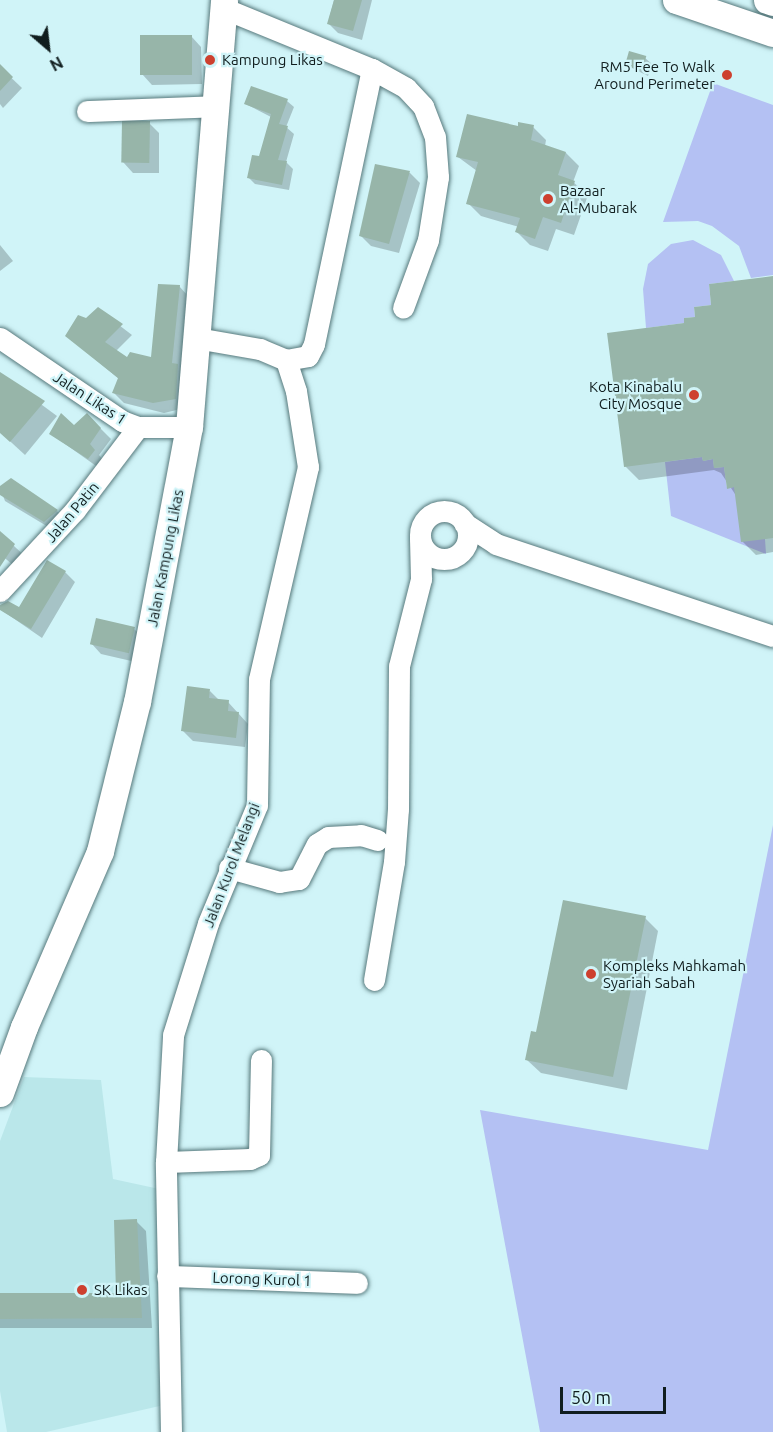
<!DOCTYPE html>
<html>
<head>
<meta charset="utf-8">
<style>
	body { margin:0 }
	#map { position:relative; width:773px; height:1432px; overflow:hidden; background:#d0f4f8; font-family:Ubuntu,sans-serif }
	div>[style] { position:absolute }
	[style*='--x'] { left:calc(var(--x)*1px); top:calc(var(--y)*1px); width:calc(var(--w)*1px); rotate:calc(var(--a)*1deg) }
	.built>* { inset:0; background:#bae7ea }
	.water>* { inset:0; background:#b4c1f3 }
	.shadow>* { inset:0; background:#0003 }
	.building>* { inset:0; background:#97b5a9; transform-origin:0 0 }
	.roads { filter:drop-shadow(0 0 2px #57797c) drop-shadow(0 0 2px #57797c) }
	.minor>* { height:21px; margin:-10.5px; padding:0 10.5px; transform-origin:10.5px; border-radius:10.5px; background:#fff }
	.minor>.ring { margin:-10.5px; padding:0; box-sizing:content-box; background:none; border:21px solid #fff; border-radius:50% }
	.major>* { height:27px; margin:-13.5px; padding:0 13.5px; transform-origin:13.5px; border-radius:13.5px; background:#fff }
	.dots>* { width:16px; height:16px; translate:-50% -50%; box-sizing:border-box; border:3px solid #d0f4f8; border-radius:50% }
	span { translate:-50% -50%; white-space:nowrap; text-align:center; line-height:1.15; -webkit-text-stroke:4.5px #d0f4f8; paint-order:stroke }
	.poi-label { font-size:15px; color:#101d1e }
	.left { translate:0 -50%; text-align:left }
	.right { translate:-100% -50%; text-align:right }
	.street-label { font-size:15px; color:#101d1e }
	.north { position:absolute; left:18px; top:18px; width:60px; height:60px; -webkit-text-stroke:4px #d0f4f8; paint-order:stroke; rotate:152deg; font-size:16px; font-weight:700; line-height:24px; text-align:center; color:#101d1e }
	.north::after { content:''; display:block; margin:auto; width:21px; height:27px; background:#101d1e; clip-path:polygon(50% 0,100% 100%,50% 72%,0 100%) }
	.scale { position:absolute; left:560px; top:1387px; width:106px; height:27px; box-sizing:border-box; border:3px solid #101d1e; border-top:0; padding-left:8px; font-size:18px; line-height:21px; white-space:nowrap; color:#101d1e; -webkit-text-stroke:4px #d0f4f8; paint-order:stroke }
</style>
</head>
<body>
<div id="map">
	<div class="built">
		<i style="clip-path:polygon(24px 1077px,101px 1080px,113px 1179px,164px 1190px,164px 1405px,46px 1432px,7px 1432px,0 1391px,0 1141px)"></i>
	</div>
	<div class="water">
		<i style="clip-path:polygon(713px 83px,773px 105px,773px 275px,751px 278px,739px 246px,712px 226px,698px 221px,663px 222px)"></i>
		<i style="clip-path:polygon(693px 240px,721px 255px,734px 281px,709px 284px,711px 305px,694px 307px,695px 317px,684px 318px,684px 323px,646px 328px,643px 289px,648px 264px,671px 244px)"></i>
		<i style="clip-path:polygon(702px 457px,703px 461px,713px 459px,714px 468px,724px 467px,727px 488px,734px 487px,765px 539px,766px 554px,671px 516px,665px 462px)"></i>
		<i style="clip-path:polygon(773px 825px,773px 1432px,540px 1432px,480px 1110px,708px 1150px)"></i>
	</div>
	<div class="shadow">
		<i style="clip-path:polygon(334px 0,372px 0,362px 40px,338px 33px,328px 23px)"></i>
		<i style="clip-path:polygon(191px 36px,201px 47px,202px 84px,152px 85px,142px 74px)"></i>
		<i style="clip-path:polygon(645px 58px,652px 64px,648px 76px,626px 65px)"></i>
		<i style="clip-path:polygon(0 67px,22px 88px,3px 108px,0 104px)"></i>
		<i style="clip-path:polygon(287px 101px,294px 107px,286px 127px,294px 134px,286px 162px,293px 169px,289px 190px,255px 184px,249px 178px,260px 158px,271px 117px,246px 104px)"></i>
		<i style="clip-path:polygon(149px 123px,159px 133px,159px 173px,133px 173px,123px 162px)"></i>
		<i style="clip-path:polygon(533px 127px,546px 140px,545px 146px,566px 153px,579px 166px,573px 182px,588px 195px,574px 235px,556px 229px,548px 251px,530px 245px,517px 232px,519px 227px,481px 216px,468px 203px,477px 171px,458px 157px,519px 128px)"></i>
		<i style="clip-path:polygon(376px 166px,410px 173px,420px 183px,399px 253px,371px 246px,361px 236px)"></i>
		<i style="clip-path:polygon(0 245px,13px 261px,0 271px)"></i>
		<i style="clip-path:polygon(773px 277px,773px 552px,756px 555px,742px 541px,737px 497px,721px 473px,714px 470px,639px 480px,625px 466px,686px 324px)"></i>
		<i style="clip-path:polygon(179px 286px,189px 297px,185px 408px,164px 413px,124px 403px,114px 393px,119px 379px,67px 336px,98px 309px,132px 335px,116px 351px,128px 360px,152px 359px)"></i>
		<i style="clip-path:polygon(0 374px,57px 416px,25px 455px,0 432px)"></i>
		<i style="clip-path:polygon(87px 415px,111px 439px,99px 455px,104px 461px,99px 468px,51px 434px,74px 427px)"></i>
		<i style="clip-path:polygon(0 488px,57px 511px,67px 521px,55px 531px,5px 501px)"></i>
		<i style="clip-path:polygon(0 533px,28px 559px,20px 571px,0 554px)"></i>
		<i style="clip-path:polygon(65px 572px,75px 582px,42px 638px,0 609px,19px 609px)"></i>
		<i style="clip-path:polygon(134px 629px,145px 639px,140px 663px,101px 654px,91px 643px)"></i>
		<i style="clip-path:polygon(210px 691px,219px 700px,228px 702px,248px 724px,245px 747px,193px 741px,183px 731px)"></i>
		<i style="clip-path:polygon(645px 918px,658px 931px,627px 1090px,541px 1073px,527px 1060px,537px 1034px)"></i>
		<i style="clip-path:polygon(136px 1221px,146px 1231px,152px 1328px,0 1328px,0 1294px,118px 1294px)"></i>
	</div>
	<div class="building">
		<i style="clip-path:polygon(334px 0,362px 0,353px 31px,327px 24px)"></i>
		<i style="left:140px;top:35px;width:52px;height:40px"></i>
		<i style="left:629px;top:51px;width:18px;height:15px;rotate:16deg"></i>
		<i style="clip-path:polygon(0 64px,13px 77px,0 91px)"></i>
		<i style="clip-path:polygon(251px 86px,288px 99px,279px 124px,288px 126px,278px 160px,287px 161px,282px 185px,247px 178px,252px 155px,259px 156px,271px 114px,244px 104px)"></i>
		<i style="clip-path:polygon(467px 114px,518px 126px,518px 122px,534px 125px,531px 140px,566px 152px,558px 175px,575px 181px,561px 223px,543px 217px,535px 239px,515px 232px,520px 218px,466px 204px,478px 162px,456px 157px)"></i>
		<i style="left:150px;top:121px;width:42px;height:28px;rotate:91deg"></i>
		<i style="clip-path:polygon(375px 164px,410px 171px,389px 244px,359px 236px)"></i>
		<i style="clip-path:polygon(773px 276px,773px 538px,741px 542px,734px 487px,727px 489px,724px 467px,714px 468px,713px 459px,703px 461px,702px 457px,624px 467px,607px 333px,684px 323px,684px 318px,695px 317px,694px 307px,711px 305px,709px 284px)"></i>
		<i style="clip-path:polygon(158px 284px,180px 285px,172px 363px,178px 364px,176px 399px,153px 403px,112px 393px,118px 378px,65px 336px,78px 315px,86px 318px,98px 307px,123px 324px,105px 342px,127px 357px,130px 352px,151px 357px)"></i>
		<i style="clip-path:polygon(0 372px,45px 401px,10px 442px,0 433px)"></i>
		<i style="clip-path:polygon(61px 413px,74px 425px,87px 413px,101px 428px,90px 444px,95px 450px,88px 459px,49px 434px)"></i>
		<i style="clip-path:polygon(11px 478px,58px 510px,44px 522px,0 495px,0 486px)"></i>
		<i style="clip-path:polygon(0 531px,15px 544px,0 567px)"></i>
		<i style="clip-path:polygon(47px 560px,66px 571px,31px 629px,0 610px,0 605px,8px 601px,19px 607px)"></i>
		<i style="left:96px;top:618px;width:40px;height:27px;rotate:13deg"></i>
		<i style="clip-path:polygon(187px 686px,210px 689px,209px 698px,229px 700px,228px 711px,239px 712px,236px 738px,181px 731px)"></i>
		<i style="clip-path:polygon(563px 900px,646px 916px,613px 1077px,525px 1060px,531px 1031px,536px 1032px)"></i>
		<i style="clip-path:polygon(137px 1219px,142px 1318px,0 1319px,0 1293px,116px 1293px,114px 1220px)"></i>
	</div>
	<div class="roads">
		<div class="minor">
			<i style="--x:223;--y:8;--w:161;--a:22.3"></i>
			<i style="--x:372;--y:69;--w:39;--a:29"></i>
			<i style="--x:406;--y:88;--w:25;--a:47"></i>
			<i style="--x:423;--y:106;--w:33;--a:69"></i>
			<i style="--x:435;--y:137;--w:40;--a:85.7"></i>
			<i style="--x:438;--y:177;--w:64;--a:99"></i>
			<i style="--x:428;--y:240;--w:72;--a:110.2"></i>
			<i style="--x:87;--y:111;--w:129;--a:-2.2"></i>
			<i style="--x:0;--y:338;--w:148;--a:34.2"></i>
			<i style="--x:122;--y:421;--w:17;--a:21"></i>
			<i style="--x:138;--y:427;--w:51;--a:0"></i>
			<i style="--x:286;--y:360;--w:22;--a:-10"></i>
			<i style="--x:308;--y:356;--w:13;--a:-63"></i>
			<i style="--x:314;--y:344;--w:281;--a:-78.1"></i>
			<i class="ring" style="left:420px;top:511px;width:27px;height:27px"></i>
			<i style="--x:464;--y:523;--w:38;--a:33"></i>
			<i style="--x:496;--y:544;--w:292;--a:18.4"></i>
			<i style="--x:0;--y:591;--w:110;--a:-47.2"></i>
			<i style="--x:75;--y:510;--w:104;--a:-52.8"></i>
			<i style="--x:229;--y:868;--w:52;--a:15.6"></i>
			<i style="--x:279;--y:882;--w:20;--a:-9"></i>
			<i style="--x:299;--y:879;--w:39;--a:-63"></i>
			<i style="--x:317;--y:844;--w:13;--a:-32"></i>
			<i style="--x:328;--y:837;--w:33;--a:-3"></i>
			<i style="--x:361;--y:835;--w:17;--a:17"></i>
			<i style="--x:374;--y:980;--w:120;--a:-80.4"></i>
			<i style="--x:394;--y:862;--w:53;--a:-85.7"></i>
			<i style="--x:398;--y:809;--w:143;--a:-89.6"></i>
			<i style="--x:399;--y:666;--w:90;--a:-75.8"></i>
			<i style="--x:421;--y:579;--w:42;--a:-91.4"></i>
			<i style="--x:166;--y:1162;--w:84;--a:-2"></i>
			<i style="--x:250;--y:1159;--w:10;--a:-24"></i>
			<i style="--x:259;--y:1155;--w:95;--a:-88.8"></i>
			<i style="--x:167;--y:1276;--w:190;--a:2.1"></i>
			<i style="--x:171;--y:1432;--w:270;--a:-91.1"></i>
			<i style="--x:166;--y:1162;--w:127;--a:-86.8"></i>
			<i style="--x:173;--y:1035;--w:117;--a:-72.6"></i>
			<i style="--x:208;--y:923;--w:128;--a:-67.4"></i>
			<i style="--x:257;--y:805;--w:126;--a:-89.1"></i>
			<i style="--x:259;--y:679;--w:218;--a:-77"></i>
			<i style="--x:308;--y:467;--w:77;--a:-99"></i>
			<i style="--x:296;--y:391;--w:33;--a:-108"></i>
			<i style="--x:286;--y:360;--w:28;--a:-157"></i>
			<i style="--x:260;--y:349;--w:65;--a:-170.2"></i>
		</div>
		<div class="major">
			<i style="--x:676;--y:0;--w:102;--a:18.8"></i>
			<i style="--x:767;--y:0;--w:6;--a:18"></i>
			<i style="--x:0;--y:1093;--w:70;--a:-70"></i>
			<i style="--x:24;--y:1027;--w:192;--a:-66.6"></i>
			<i style="--x:100;--y:851;--w:154;--a:-76.1"></i>
			<i style="--x:137;--y:702;--w:280;--a:-79.3"></i>
			<i style="--x:189;--y:427;--w:428;--a:-85.3"></i>
		</div>
	</div>
	<div class="dots">
		<i style="left:210px;top:60px;background:#cd402f"></i>
		<i style="left:727px;top:75px;background:#cd402f"></i>
		<i style="left:548px;top:199px;background:#cd402f"></i>
		<i style="left:694px;top:395px;background:#cd402f"></i>
		<i style="left:591px;top:974px;background:#cd402f"></i>
		<i style="left:82px;top:1290px;background:#cd402f"></i>
	</div>
	<div class="poi-label">
		<span class="left" style="left:222px;top:60px">Kampung Likas</span>
		<span class="right" style="left:715px;top:75px">RM5 Fee To Walk<br>Around Perimeter</span>
		<span class="left" style="left:560px;top:199px">Bazaar<br>Al-Mubarak</span>
		<span class="right" style="left:682px;top:395px">Kota Kinabalu<br>City Mosque</span>
		<span class="left" style="left:603px;top:974px">Kompleks Mahkamah<br>Syariah Sabah</span>
		<span class="left" style="left:94px;top:1290px">SK Likas</span>
	</div>
	<div class="street-label">
		<span style="left:90px;top:398px;rotate:33deg">Jalan Likas 1</span>
		<span style="left:72px;top:512px;rotate:-50deg">Jalan Patin</span>
		<span style="left:165px;top:558px;rotate:-79deg">Jalan Kampung Likas</span>
		<span style="left:231px;top:865px;rotate:-69deg">Jalan Kurol Melangi</span>
		<span style="left:262px;top:1279px;rotate:2deg">Lorong Kurol 1</span>
	</div>
	<div class="north">N</div>
	<div class="scale">50 m</div>
</div>
</body>
</html>
